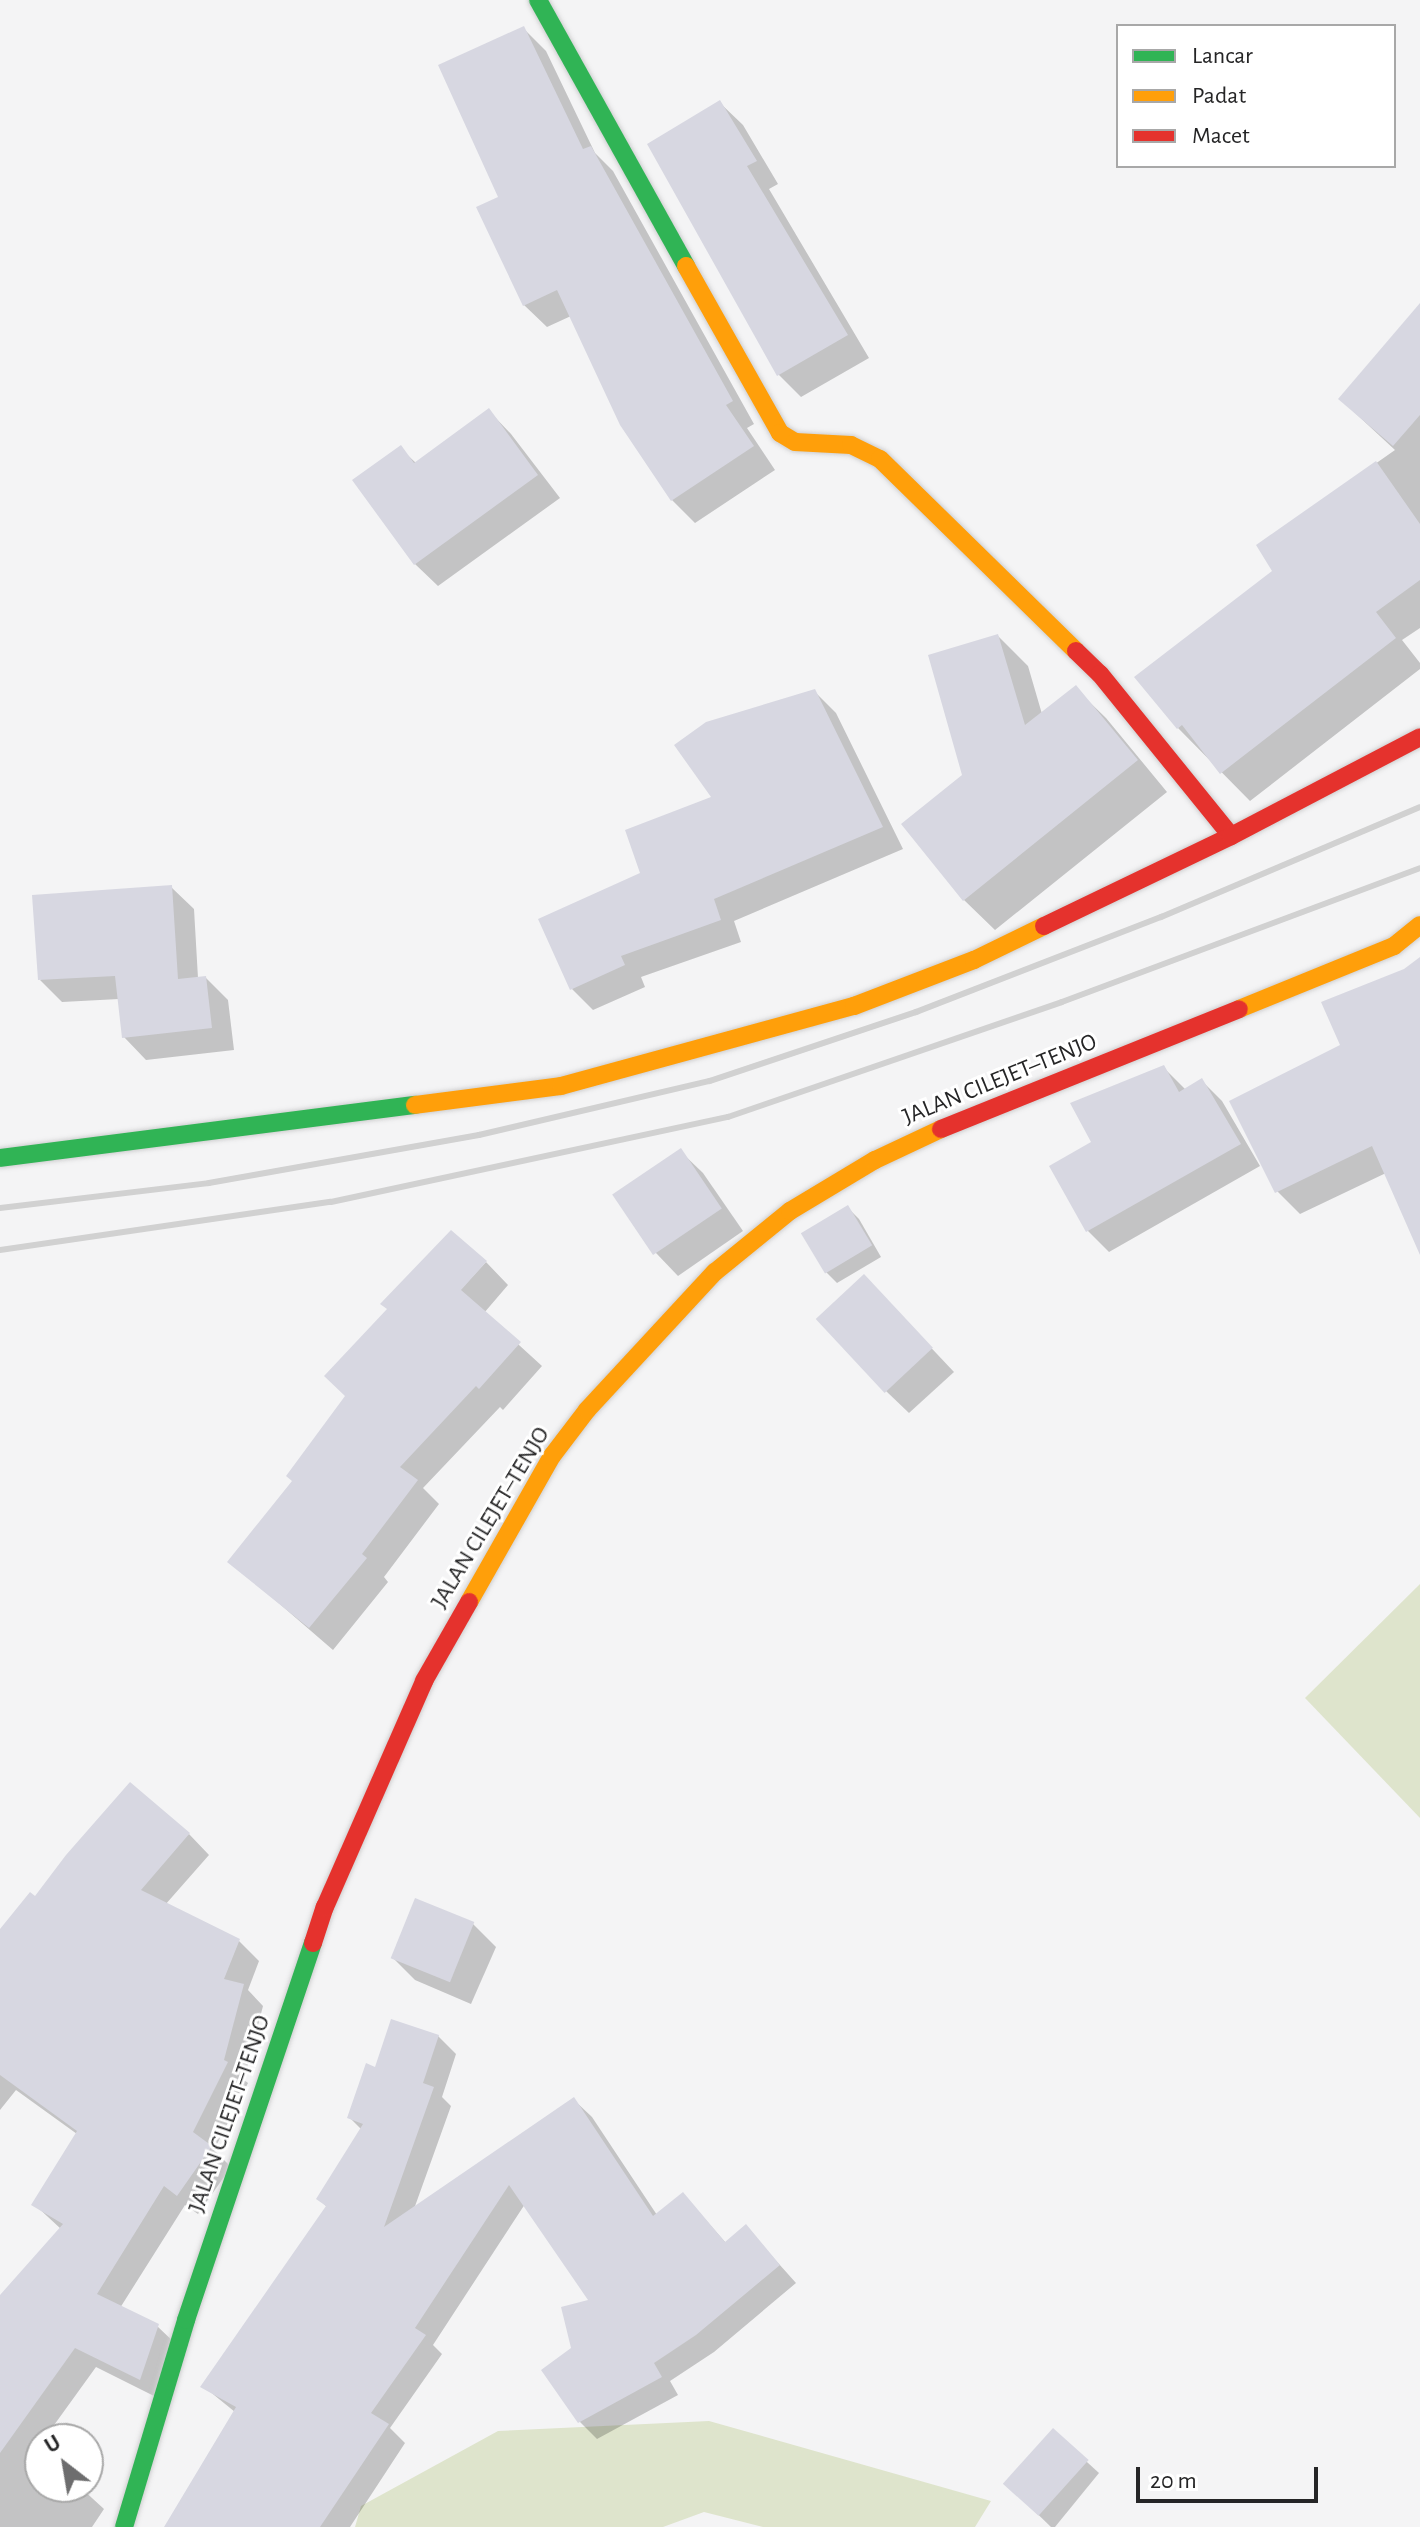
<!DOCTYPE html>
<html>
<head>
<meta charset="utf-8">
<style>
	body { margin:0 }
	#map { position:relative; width:1420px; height:2527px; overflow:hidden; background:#f4f4f5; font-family:"Alegreya Sans",sans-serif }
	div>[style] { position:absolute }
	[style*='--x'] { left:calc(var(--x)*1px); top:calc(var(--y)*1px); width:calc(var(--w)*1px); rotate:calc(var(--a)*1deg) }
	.green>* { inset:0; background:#dee4cc }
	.shadow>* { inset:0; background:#0003 }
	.building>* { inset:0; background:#d7d7e1; transform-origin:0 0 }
	.roads { filter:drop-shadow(0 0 2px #cfcfd0) drop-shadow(0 0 2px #cfcfd0) }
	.fast>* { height:18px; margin:-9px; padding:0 9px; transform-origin:9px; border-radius:9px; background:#30b455 }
	.slow>* { height:18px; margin:-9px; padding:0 9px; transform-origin:9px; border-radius:9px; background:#ff9f0a }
	.jam>* { height:18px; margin:-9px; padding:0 9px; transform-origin:9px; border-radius:9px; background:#e5322d }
	.rail>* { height:6px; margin:-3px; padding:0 3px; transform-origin:3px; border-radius:3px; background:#d1d1d1 }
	span { translate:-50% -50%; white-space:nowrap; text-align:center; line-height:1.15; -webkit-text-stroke:6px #fff; paint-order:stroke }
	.street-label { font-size:24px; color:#252526 }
	.legend { position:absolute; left:1116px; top:24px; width:280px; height:144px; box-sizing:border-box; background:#fff; border:2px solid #a8a8a8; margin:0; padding:10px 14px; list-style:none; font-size:24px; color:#252526 }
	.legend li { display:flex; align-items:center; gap:16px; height:40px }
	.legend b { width:40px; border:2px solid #a8a8a8 }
	.north { position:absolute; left:24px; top:2423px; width:80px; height:80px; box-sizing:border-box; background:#fff; border:2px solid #a8a8a8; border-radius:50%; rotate:329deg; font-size:22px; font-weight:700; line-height:32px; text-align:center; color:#252526 }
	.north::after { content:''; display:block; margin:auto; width:28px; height:36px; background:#6d6d6e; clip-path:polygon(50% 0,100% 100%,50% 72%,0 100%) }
	.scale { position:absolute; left:1136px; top:2467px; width:182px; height:36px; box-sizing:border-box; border:4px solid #252526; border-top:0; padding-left:10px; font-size:24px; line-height:28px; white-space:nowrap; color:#252526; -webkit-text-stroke:6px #fff; paint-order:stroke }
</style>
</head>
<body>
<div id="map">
	<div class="green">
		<i style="clip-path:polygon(1420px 1584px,1420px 1818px,1305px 1698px)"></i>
		<i style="clip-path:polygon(709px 2421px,991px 2501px,975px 2527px,763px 2527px,704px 2512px,663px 2527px,355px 2527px,361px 2506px,498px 2431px)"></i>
	</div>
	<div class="shadow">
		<i style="clip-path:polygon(523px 28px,546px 51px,595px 153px,613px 171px,754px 424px,747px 428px,775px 470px,695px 523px,672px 500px,571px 316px,547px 327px,524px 305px,500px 198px)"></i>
		<i style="clip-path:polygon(720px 103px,743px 125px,778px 184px,769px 189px,869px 358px,801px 397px,778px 374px)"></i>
		<i style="clip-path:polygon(1420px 330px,1420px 628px,1402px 640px,1420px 663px,1420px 669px,1250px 801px,1178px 728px,1275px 571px,1258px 546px,1395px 450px,1340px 399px)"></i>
		<i style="clip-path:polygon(489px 411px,511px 434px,560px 498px,438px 586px,415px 564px,400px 448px,417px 464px)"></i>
		<i style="clip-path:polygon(998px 636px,1028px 666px,1042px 714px,1075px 688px,1106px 718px,1167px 792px,995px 930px,964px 900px,965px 776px)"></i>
		<i style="clip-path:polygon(814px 691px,836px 713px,903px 849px,734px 921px,741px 942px,641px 977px,645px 987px,593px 1010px,572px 989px,642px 874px)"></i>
		<i style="clip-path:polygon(171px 887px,194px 909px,198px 978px,206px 978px,228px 1000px,234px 1050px,146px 1060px,124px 1037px,119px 999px,62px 1002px,40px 980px)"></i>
		<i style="clip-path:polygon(1420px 964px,1420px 1196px,1386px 1173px,1300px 1214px,1277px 1191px,1343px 1046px)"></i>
		<i style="clip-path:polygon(1164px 1068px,1186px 1090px,1202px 1081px,1222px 1101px,1260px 1166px,1109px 1252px,1088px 1231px,1052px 1167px,1094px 1143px)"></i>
		<i style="clip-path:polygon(680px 1151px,703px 1173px,743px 1231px,678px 1276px,656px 1253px,615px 1195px)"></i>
		<i style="clip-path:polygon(848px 1208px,859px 1219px,881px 1257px,837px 1283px,826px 1272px,804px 1235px)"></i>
		<i style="clip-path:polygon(486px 1262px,508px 1285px,484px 1313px,542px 1366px,503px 1410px,500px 1407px,423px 1488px,439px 1504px,384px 1577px,388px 1582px,333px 1650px,230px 1561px,294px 1481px,288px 1475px)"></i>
		<i style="clip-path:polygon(886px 1300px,954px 1372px,909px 1413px,886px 1391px)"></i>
		<i style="clip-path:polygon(189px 1834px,209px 1855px,165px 1905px,239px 1941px,259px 1961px,248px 1990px,263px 2006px,244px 2080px,248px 2083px,214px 2150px,231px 2167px,198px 2214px,185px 2205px,120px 2308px,157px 2326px,178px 2346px,160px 2399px,96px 2367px,44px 2439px,40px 2439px,40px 2487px,80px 2487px,104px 2509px,92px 2527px,0 2527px,0 2298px,61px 2229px,34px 2204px,77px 2134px,16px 2090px,0 2110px,0 1932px,36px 1899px)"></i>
		<i style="clip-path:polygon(473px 1924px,496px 1947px,471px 2004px,415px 1980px,392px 1957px)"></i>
		<i style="clip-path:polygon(438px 2036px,456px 2054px,442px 2097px,451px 2106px,414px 2209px,574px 2100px,592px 2117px,657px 2215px,683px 2194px,726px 2243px,746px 2227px,796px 2283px,714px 2352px,670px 2381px,678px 2395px,597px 2439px,579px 2421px,574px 2349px,591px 2301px,525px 2204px,433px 2345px,442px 2354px,390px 2428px,405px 2443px,350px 2527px,176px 2527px,235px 2412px,203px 2386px,328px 2208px,319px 2199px,362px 2130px,350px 2118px,377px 2069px)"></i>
		<i style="clip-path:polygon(1053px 2431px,1099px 2473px,1055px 2527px,1051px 2527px,1021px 2498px)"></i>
	</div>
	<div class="building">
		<i style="clip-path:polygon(524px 26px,583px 149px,591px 146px,733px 401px,726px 405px,754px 446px,671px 501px,620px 425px,557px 290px,523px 306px,476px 207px,498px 197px,438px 65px)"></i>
		<i style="clip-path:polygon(720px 100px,757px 161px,747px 166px,848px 335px,777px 376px,647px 144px)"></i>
		<i style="clip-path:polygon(1420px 303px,1420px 415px,1393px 446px,1338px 399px)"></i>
		<i style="clip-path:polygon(489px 408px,538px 475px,414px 565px,352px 480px,401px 445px,414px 463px)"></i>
		<i style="clip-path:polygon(1376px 461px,1420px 524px,1420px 580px,1376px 612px,1396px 638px,1220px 774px,1182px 725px,1177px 729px,1134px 677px,1272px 571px,1256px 545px)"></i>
		<i style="clip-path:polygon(998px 634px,1025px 725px,1076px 685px,1138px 760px,963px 901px,901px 824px,962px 775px,928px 655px)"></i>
		<i style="clip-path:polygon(815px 689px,883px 827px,714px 899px,721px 920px,621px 956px,625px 965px,570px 990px,538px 919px,640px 873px,625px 830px,711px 797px,674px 745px,706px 722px)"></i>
		<i style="clip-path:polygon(172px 885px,178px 979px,206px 976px,212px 1028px,122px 1038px,115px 976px,38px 980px,32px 895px)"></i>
		<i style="clip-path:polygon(1420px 957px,1420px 1255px,1372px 1146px,1275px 1193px,1229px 1101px,1340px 1045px,1321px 1002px,1404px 969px)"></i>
		<i style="clip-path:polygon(1164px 1065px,1179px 1092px,1202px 1078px,1241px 1144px,1086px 1232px,1049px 1166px,1091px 1142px,1070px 1103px)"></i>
		<i style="left:681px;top:1148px;width:73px;height:83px;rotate:56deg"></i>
		<i style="left:848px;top:1205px;width:47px;height:55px;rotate:59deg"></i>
		<i style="clip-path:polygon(451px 1230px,487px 1261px,461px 1290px,521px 1342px,479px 1389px,476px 1386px,400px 1467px,418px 1480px,362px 1554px,367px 1558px,309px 1628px,227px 1562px,292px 1481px,286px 1476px,345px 1396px,324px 1376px,387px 1309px,380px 1304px)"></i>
		<i style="left:864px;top:1274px;width:101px;height:66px;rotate:47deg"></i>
		<i style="clip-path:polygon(130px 1782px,190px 1833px,141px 1890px,240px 1939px,224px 1979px,244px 1984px,224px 2060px,228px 2062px,193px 2132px,212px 2146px,177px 2196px,164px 2186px,97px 2294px,159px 2324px,140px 2380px,75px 2348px,0 2453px,0 2295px,63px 2224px,31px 2205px,77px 2131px,0 2075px,0 1929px,30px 1892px,35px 1896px,66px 1855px)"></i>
		<i style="left:415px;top:1898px;width:64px;height:65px;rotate:22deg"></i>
		<i style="clip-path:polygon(391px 2019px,439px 2035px,423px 2083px,434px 2087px,384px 2227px,574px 2097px,653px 2216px,683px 2192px,725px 2242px,746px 2224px,780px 2265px,696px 2335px,654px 2363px,662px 2377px,578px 2423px,541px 2370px,571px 2348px,561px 2307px,588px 2300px,509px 2185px,415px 2328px,426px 2335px,371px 2413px,389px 2424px,320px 2527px,164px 2527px,236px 2407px,200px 2387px,326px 2206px,316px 2199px,363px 2124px,347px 2118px,366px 2063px,375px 2067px)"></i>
		<i style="left:1053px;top:2428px;width:48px;height:75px;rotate:42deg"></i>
	</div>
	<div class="roads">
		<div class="fast">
			<i style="--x:538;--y:0;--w:304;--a:60.9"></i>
			<i style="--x:0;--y:1158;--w:418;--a:-7.3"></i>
			<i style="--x:124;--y:2527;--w:216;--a:-73.3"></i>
			<i style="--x:186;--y:2320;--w:398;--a:-71.4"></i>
		</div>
		<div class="slow">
			<i style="--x:686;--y:266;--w:192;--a:60.6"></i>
			<i style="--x:780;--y:433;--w:17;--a:31"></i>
			<i style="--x:795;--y:442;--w:56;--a:3.1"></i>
			<i style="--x:851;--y:445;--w:32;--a:26"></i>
			<i style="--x:880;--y:459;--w:274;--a:44.4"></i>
			<i style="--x:1239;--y:1009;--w:167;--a:-22.1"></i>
			<i style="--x:1394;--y:946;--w:33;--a:-39"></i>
			<i style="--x:415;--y:1105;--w:147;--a:-7.4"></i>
			<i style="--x:561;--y:1086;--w:304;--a:-15.3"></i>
			<i style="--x:854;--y:1006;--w:129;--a:-21"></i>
			<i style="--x:974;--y:960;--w:78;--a:-25.9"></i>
			<i style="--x:469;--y:1602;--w:168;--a:-60.4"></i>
			<i style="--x:552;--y:1456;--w:58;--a:-52.7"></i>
			<i style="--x:587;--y:1410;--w:188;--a:-47.2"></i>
			<i style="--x:715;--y:1272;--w:97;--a:-39.1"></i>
			<i style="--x:790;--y:1211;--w:99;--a:-31"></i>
			<i style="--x:875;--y:1160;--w:73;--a:-25.2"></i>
		</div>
		<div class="jam">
			<i style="--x:1076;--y:651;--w:33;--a:44"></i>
			<i style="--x:1100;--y:674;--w:208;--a:51"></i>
			<i style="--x:1044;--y:926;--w:208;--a:-25.7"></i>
			<i style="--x:1231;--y:836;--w:213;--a:-27.6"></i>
			<i style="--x:941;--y:1129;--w:321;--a:-21.9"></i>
			<i style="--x:313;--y:1943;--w:38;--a:-72"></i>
			<i style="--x:325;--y:1907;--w:247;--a:-66.3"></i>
			<i style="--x:424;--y:1681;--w:91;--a:-60.3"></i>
		</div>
	</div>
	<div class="rail">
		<i style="--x:0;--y:1208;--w:210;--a:-6.8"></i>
		<i style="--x:209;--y:1183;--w:274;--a:-10.1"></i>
		<i style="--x:479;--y:1135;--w:237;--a:-13.2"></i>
		<i style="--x:710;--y:1081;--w:217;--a:-18.5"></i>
		<i style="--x:916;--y:1012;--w:263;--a:-21.2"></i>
		<i style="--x:1161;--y:917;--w:281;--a:-23"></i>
		<i style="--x:0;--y:1250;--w:334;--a:-8.3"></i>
		<i style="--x:331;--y:1202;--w:406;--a:-12.1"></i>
		<i style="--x:728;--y:1117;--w:353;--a:-19"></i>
		<i style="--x:1062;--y:1002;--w:382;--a:-20.5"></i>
	</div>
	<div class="street-label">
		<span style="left:1000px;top:1080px;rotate:-22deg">JALAN CILEJET–TENJO</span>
		<span style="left:491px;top:1518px;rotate:-59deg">JALAN CILEJET–TENJO</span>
		<span style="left:230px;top:2114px;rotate:-71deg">JALAN CILEJET–TENJO</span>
	</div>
	<ul class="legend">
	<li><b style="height:10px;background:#30b455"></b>Lancar</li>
	<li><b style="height:10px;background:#ff9f0a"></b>Padat</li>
	<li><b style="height:10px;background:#e5322d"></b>Macet</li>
	</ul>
	<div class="north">U</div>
	<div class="scale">20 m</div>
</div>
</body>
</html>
